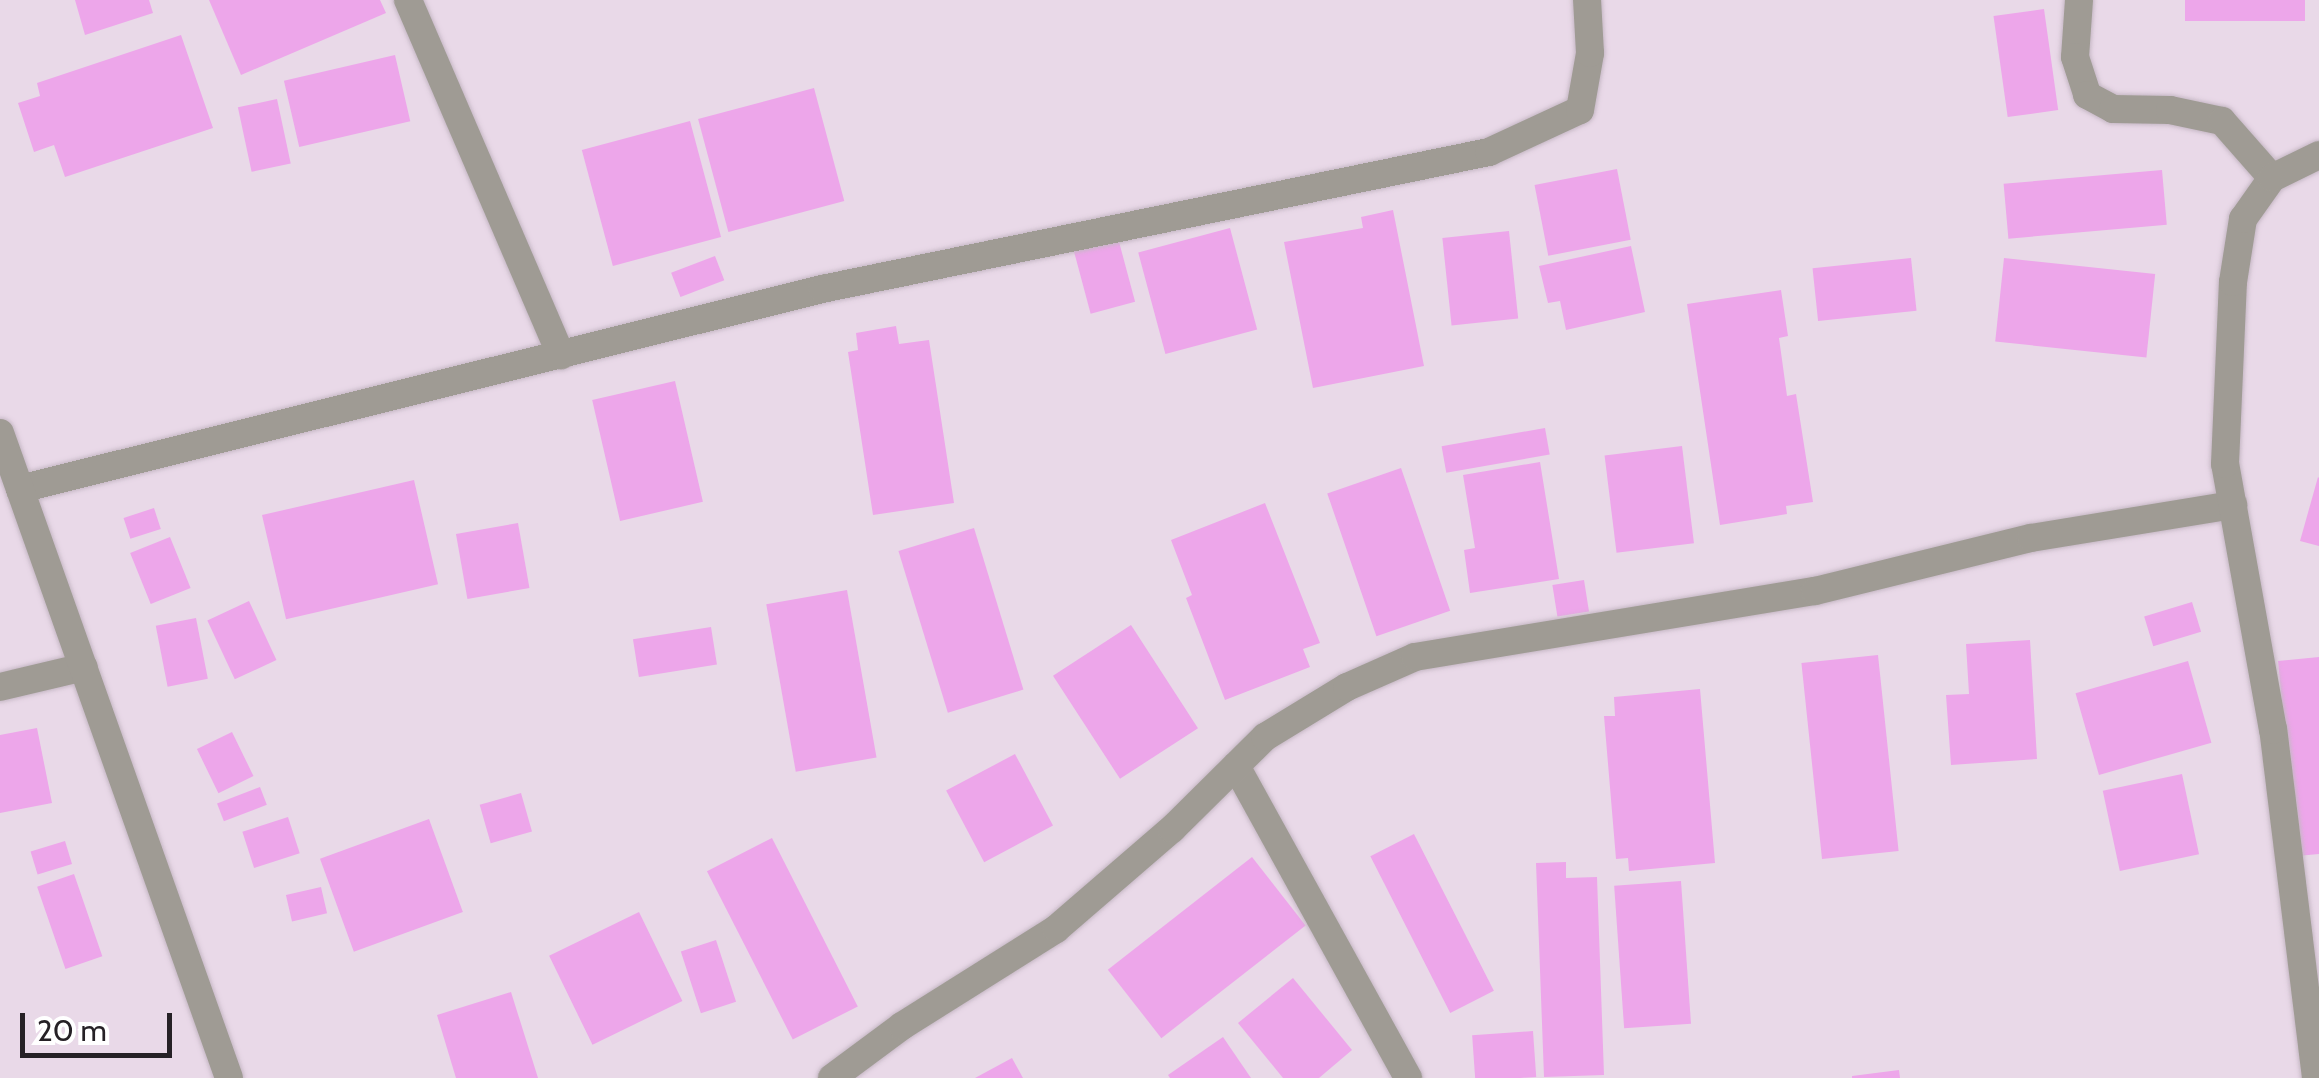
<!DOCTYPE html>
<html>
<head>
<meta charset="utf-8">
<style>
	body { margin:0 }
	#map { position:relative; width:2319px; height:1078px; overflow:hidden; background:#e9d9e8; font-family:Cabin,sans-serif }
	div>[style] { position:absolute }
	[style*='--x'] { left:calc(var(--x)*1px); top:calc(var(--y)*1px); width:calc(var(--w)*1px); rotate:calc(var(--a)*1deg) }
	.building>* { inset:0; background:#eda6ea; transform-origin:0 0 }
	.roads { filter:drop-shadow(0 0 2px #c6b8c5) drop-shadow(0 0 2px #c6b8c5) }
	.minor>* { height:28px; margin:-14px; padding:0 14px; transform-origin:14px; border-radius:14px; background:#9f9b94 }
	.tertiary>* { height:28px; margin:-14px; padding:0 14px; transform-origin:14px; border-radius:14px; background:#9f9b94 }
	span { translate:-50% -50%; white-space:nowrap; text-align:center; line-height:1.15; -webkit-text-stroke:10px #fff; paint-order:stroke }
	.scale { position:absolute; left:20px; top:1013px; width:152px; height:45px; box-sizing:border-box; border:5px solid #262126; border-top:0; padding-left:12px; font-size:30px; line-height:35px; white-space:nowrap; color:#262126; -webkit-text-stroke:8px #fff; paint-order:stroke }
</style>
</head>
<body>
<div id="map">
	<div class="building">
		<i style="clip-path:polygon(75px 0,149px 0,153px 13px,85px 35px)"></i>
		<i style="clip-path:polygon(209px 0,380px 0,386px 13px,241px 75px)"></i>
		<i style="left:2185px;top:0;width:120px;height:21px"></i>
		<i style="left:2044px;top:9px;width:102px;height:51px;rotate:82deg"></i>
		<i style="clip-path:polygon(181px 35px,213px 128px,65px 177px,54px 145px,34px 152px,18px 103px,40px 96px,37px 83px)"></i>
		<i style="left:395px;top:55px;width:68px;height:114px;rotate:77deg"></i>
		<i style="left:814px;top:88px;width:117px;height:120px;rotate:75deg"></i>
		<i style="left:277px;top:99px;width:66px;height:40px;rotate:78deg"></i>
		<i style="left:690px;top:121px;width:120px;height:112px;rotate:75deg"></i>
		<i style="left:1617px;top:169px;width:72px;height:84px;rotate:79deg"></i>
		<i style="left:2162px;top:170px;width:55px;height:159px;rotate:85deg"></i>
		<i style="clip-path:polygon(1393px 210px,1424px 366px,1313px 388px,1284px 242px,1363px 228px,1361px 217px)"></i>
		<i style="left:1230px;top:228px;width:105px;height:95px;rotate:75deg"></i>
		<i style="left:1509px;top:231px;width:88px;height:67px;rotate:84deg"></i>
		<i style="left:1118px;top:238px;width:66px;height:46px;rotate:75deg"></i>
		<i style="clip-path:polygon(1631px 246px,1645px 312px,1566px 330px,1560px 301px,1548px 303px,1539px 266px)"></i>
		<i style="left:715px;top:256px;width:26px;height:47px;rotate:69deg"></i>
		<i style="left:1911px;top:258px;width:53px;height:99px;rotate:84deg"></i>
		<i style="left:2004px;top:258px;width:152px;height:84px;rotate:6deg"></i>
		<i style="clip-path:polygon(1781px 290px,1788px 336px,1779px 338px,1787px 396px,1796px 394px,1813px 502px,1786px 506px,1787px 514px,1720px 525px,1687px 304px)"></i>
		<i style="clip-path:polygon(896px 326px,899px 344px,929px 340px,954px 503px,873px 515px,848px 352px,858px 350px,856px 333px)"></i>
		<i style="left:675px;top:381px;width:124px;height:85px;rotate:77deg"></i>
		<i style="left:1545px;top:428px;width:27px;height:105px;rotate:80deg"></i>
		<i style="left:1682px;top:446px;width:98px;height:78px;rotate:83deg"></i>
		<i style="clip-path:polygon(1540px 462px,1559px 579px,1470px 593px,1464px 550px,1475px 548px,1463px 475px)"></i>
		<i style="left:1401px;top:468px;width:151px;height:78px;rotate:71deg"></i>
		<i style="clip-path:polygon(2318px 477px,2319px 478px,2319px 546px,2300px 541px)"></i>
		<i style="left:414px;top:480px;width:107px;height:156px;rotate:77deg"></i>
		<i style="clip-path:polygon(1265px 503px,1320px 643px,1303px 649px,1310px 667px,1225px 700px,1186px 598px,1192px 595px,1171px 540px)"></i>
		<i style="left:154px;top:508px;width:22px;height:32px;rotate:72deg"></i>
		<i style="left:518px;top:523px;width:66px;height:63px;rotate:80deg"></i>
		<i style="left:974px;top:528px;width:169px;height:79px;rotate:73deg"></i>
		<i style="left:170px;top:537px;width:55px;height:43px;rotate:68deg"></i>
		<i style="left:1584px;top:580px;width:32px;height:32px;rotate:81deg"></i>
		<i style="left:847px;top:590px;width:170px;height:82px;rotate:80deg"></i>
		<i style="left:249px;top:601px;width:65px;height:46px;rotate:65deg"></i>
		<i style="left:2192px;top:602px;width:31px;height:50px;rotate:73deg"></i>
		<i style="left:196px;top:618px;width:62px;height:41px;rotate:79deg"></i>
		<i style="left:1131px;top:625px;width:123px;height:93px;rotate:57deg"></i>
		<i style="left:711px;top:627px;width:38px;height:79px;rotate:81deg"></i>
		<i style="clip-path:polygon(2030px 640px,2037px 759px,1951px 765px,1946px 695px,1969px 694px,1966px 644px)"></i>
		<i style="left:1878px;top:655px;width:197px;height:77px;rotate:84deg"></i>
		<i style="clip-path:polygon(2319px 657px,2319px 854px,2297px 856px,2278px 661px)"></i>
		<i style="left:2188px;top:661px;width:85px;height:117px;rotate:74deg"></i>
		<i style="clip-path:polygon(1700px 689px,1715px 863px,1629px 871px,1628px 858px,1616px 859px,1604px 716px,1615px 716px,1614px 697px)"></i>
		<i style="clip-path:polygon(37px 728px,52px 803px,0 813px,0 735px)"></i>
		<i style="left:232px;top:732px;width:49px;height:39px;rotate:64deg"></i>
		<i style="left:1015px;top:754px;width:81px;height:78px;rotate:62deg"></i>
		<i style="left:2182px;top:774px;width:82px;height:81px;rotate:78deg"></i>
		<i style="left:260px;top:787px;width:19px;height:46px;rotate:69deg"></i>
		<i style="left:521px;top:793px;width:40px;height:43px;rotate:74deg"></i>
		<i style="left:288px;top:817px;width:38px;height:48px;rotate:72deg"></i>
		<i style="left:429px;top:819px;width:99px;height:116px;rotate:70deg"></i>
		<i style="left:1414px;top:834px;width:176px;height:49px;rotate:63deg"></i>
		<i style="left:772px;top:838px;width:189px;height:73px;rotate:63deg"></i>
		<i style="left:65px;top:841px;width:24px;height:36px;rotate:73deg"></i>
		<i style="left:1252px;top:857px;width:87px;height:183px;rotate:52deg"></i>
		<i style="clip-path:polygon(1566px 862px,1566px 878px,1597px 877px,1604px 1075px,1544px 1077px,1536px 863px)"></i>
		<i style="left:74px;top:874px;width:87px;height:39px;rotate:71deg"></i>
		<i style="left:1681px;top:881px;width:143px;height:67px;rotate:86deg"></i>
		<i style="left:321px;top:887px;width:27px;height:36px;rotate:77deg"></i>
		<i style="left:639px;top:912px;width:99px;height:100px;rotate:64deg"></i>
		<i style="left:716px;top:940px;width:65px;height:37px;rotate:72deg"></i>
		<i style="clip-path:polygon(1293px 978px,1352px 1050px,1319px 1078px,1283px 1078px,1238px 1023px)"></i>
		<i style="clip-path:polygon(511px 992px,538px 1078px,456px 1078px,437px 1015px)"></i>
		<i style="left:1533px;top:1031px;width:46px;height:61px;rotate:86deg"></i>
		<i style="clip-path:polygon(1223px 1037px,1251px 1078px,1170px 1078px,1168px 1075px)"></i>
		<i style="clip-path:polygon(1012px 1058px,1023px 1078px,975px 1078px)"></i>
		<i style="clip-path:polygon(1899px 1070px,1900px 1078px,1852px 1078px,1852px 1076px)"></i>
	</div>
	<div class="roads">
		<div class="minor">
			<i style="--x:408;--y:0;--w:387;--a:66.7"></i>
			<i style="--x:2079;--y:0;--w:57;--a:94"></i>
			<i style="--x:2075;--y:57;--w:40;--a:72"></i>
			<i style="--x:2087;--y:95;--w:30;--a:28"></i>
			<i style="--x:2113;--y:109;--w:57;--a:1"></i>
			<i style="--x:2170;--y:110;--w:53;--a:11.9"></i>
			<i style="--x:2222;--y:121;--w:76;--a:48.7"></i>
			<i style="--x:20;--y:489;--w:827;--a:-14"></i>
			<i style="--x:822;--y:289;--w:681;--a:-11.61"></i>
			<i style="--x:1489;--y:152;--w:100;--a:-24.8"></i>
			<i style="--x:1580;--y:110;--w:58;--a:-80"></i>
			<i style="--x:1590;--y:53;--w:53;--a:-93.2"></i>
			<i style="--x:0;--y:687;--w:86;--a:-13.4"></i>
			<i style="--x:1236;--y:766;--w:356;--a:61.1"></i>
			<i style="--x:832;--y:1078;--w:87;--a:-36.6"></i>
			<i style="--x:902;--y:1026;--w:182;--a:-32.2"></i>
			<i style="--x:1056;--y:929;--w:153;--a:-40.8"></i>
			<i style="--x:1172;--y:829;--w:131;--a:-44.7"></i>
			<i style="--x:1265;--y:737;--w:96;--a:-31.4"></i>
			<i style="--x:1347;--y:687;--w:74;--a:-23.8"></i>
			<i style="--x:1415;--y:657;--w:405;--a:-9.4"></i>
			<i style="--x:1815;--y:591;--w:222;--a:-13.8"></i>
			<i style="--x:2031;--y:538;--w:205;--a:-9.3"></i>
			<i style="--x:2316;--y:1078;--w:351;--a:-97"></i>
			<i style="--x:2273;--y:730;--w:270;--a:-100.2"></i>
			<i style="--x:2225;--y:464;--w:182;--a:-87.5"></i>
			<i style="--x:2233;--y:282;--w:64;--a:-81"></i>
			<i style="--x:2243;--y:219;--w:50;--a:-54.7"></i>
			<i style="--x:2272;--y:178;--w:52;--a:-26.1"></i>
		</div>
		<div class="tertiary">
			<i style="--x:0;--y:433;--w:684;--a:70.45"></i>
		</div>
	</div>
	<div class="scale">20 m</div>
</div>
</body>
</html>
